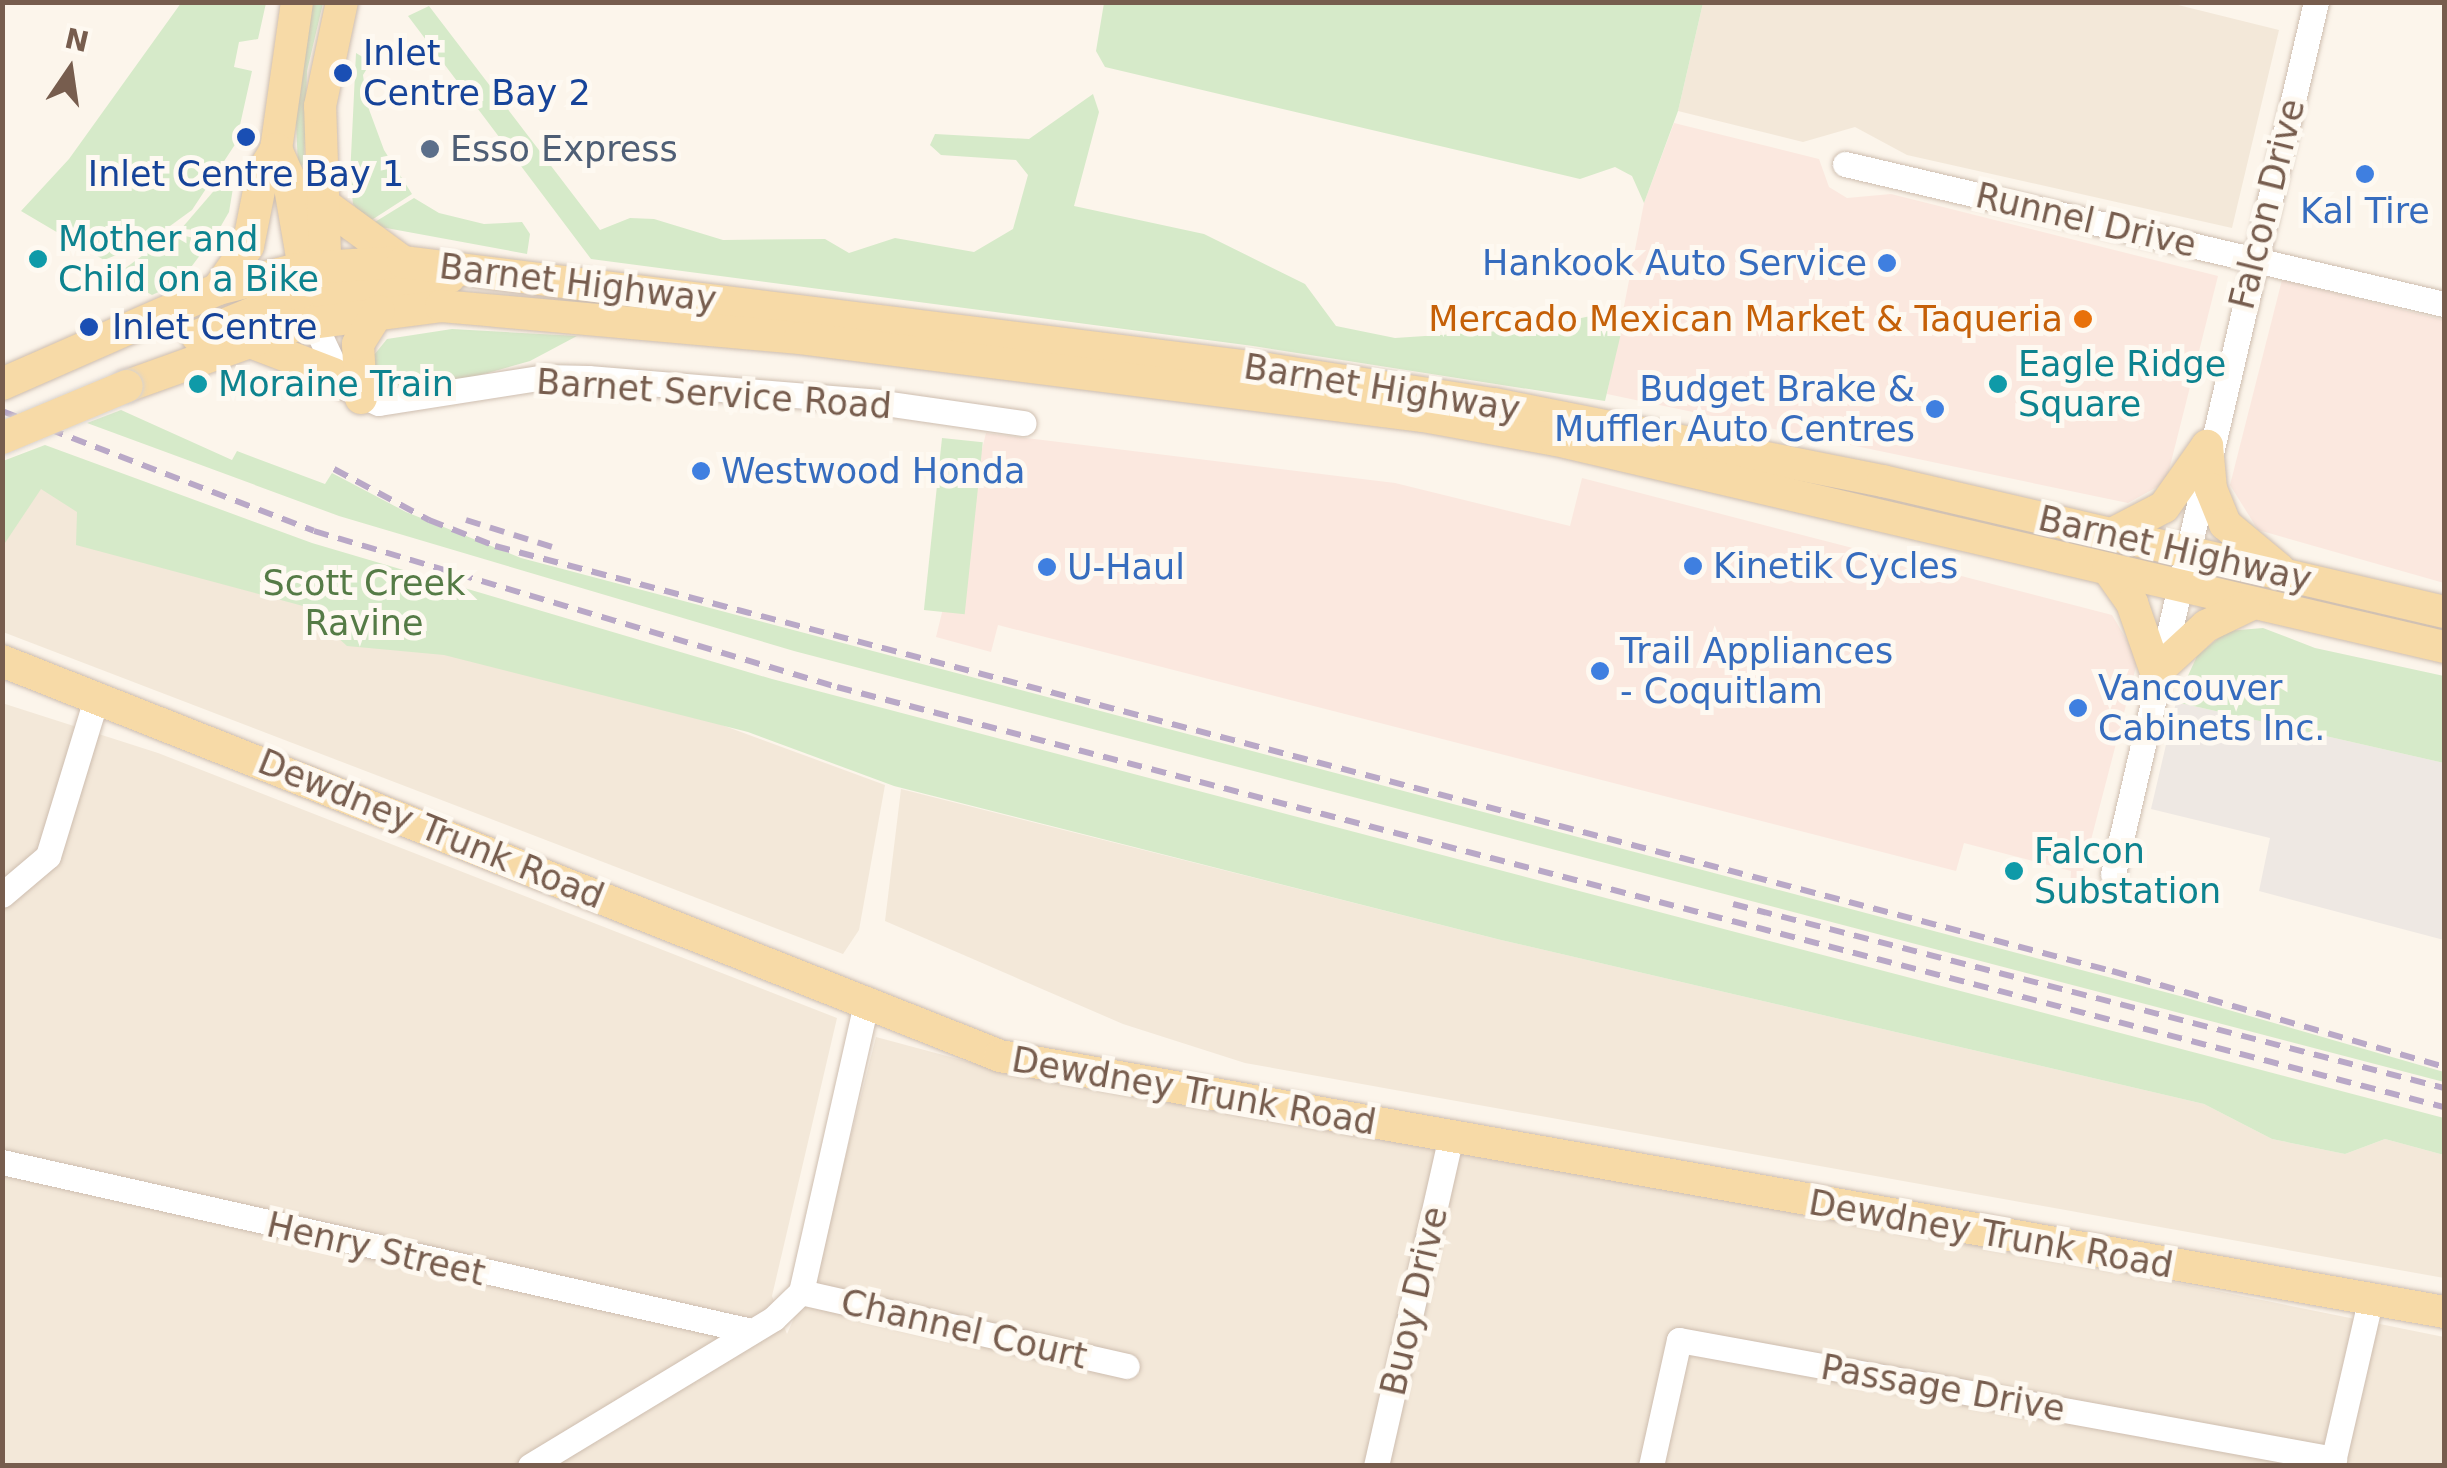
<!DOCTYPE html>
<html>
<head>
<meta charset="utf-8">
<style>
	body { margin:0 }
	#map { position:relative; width:2447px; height:1468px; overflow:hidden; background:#fcf5eb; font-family:"DejaVu Sans",sans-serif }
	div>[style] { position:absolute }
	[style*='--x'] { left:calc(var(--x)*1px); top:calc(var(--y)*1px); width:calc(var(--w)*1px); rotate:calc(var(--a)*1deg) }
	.residential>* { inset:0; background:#f3e8d9 }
	.commercial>* { inset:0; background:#fbe8df }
	.industrial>* { inset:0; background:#eee8e3 }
	.green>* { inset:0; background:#d6eac9; transform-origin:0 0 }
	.roads { filter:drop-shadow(0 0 2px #cebeb0) drop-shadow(0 0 2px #cebeb0) }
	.minor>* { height:25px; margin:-12.5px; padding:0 12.5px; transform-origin:12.5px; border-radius:12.5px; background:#fff }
	.major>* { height:32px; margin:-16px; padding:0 16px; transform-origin:16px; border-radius:16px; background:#f7daa7 }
	.rail>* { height:6px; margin-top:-3px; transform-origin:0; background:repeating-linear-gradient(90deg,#b9a8c7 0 15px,transparent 0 25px) }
	.bridges { filter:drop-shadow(0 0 2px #d9d2cd) drop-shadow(0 0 2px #d9d2cd) }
	.major-bridge>* { height:32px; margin:-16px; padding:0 16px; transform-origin:16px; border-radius:16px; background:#f7daa7 }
	.dots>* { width:28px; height:28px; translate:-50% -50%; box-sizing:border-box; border:5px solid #fef9f1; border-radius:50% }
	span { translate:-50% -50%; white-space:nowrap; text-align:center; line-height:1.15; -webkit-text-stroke:10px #fef9f1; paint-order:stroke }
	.transit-label { font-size:35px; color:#164399 }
	.left { translate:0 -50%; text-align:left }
	.service-label { font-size:35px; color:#4e5e75 }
	.street-label { font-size:35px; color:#775d4e }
	.shop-label { font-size:35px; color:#366cbe }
	.right { translate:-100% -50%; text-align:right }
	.culture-label { font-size:35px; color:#0d838f }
	.food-label { font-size:35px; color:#c56008 }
	.park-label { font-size:35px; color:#557b46 }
	.frame { position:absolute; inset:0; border:5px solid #775d4e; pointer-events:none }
	.north { position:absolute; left:20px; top:20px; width:100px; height:100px; -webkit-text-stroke:8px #fef9f1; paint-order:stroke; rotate:13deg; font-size:28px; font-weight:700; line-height:40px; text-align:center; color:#775d4e }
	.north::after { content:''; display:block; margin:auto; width:35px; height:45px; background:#775d4e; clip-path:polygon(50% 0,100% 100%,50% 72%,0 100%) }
</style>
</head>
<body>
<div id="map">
	<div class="residential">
		<i style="clip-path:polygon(2166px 2px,2279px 30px,2232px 228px,1907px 155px,1855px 127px,1803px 142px,1678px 111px,1703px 3px)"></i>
		<i style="clip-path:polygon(22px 467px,885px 785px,859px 930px,843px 954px,3px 632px,3px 524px)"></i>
		<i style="clip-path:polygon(2px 703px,158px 753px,837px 1018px,772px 1296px,787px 1334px,819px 1261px,876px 1037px,999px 1070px,1897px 1226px,2444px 1337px,2444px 1465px,3px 1465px)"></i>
		<i style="clip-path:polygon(901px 789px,1501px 940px,2204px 1104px,2272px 1139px,2345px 1154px,2385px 1139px,2444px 1155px,2444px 1278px,1245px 1063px,1123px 1024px,885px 921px)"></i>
	</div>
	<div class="commercial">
		<i style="clip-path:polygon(1674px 123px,1819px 159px,1829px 187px,1847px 198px,1891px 194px,2218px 276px,2166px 482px,2128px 503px,1607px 394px,1644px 203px)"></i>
		<i style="clip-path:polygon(2282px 280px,2444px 320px,2444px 583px,2258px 530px,2230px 485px)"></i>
		<i style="clip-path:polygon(986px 433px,1395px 483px,1570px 526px,1582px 478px,2112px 615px,2138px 659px,2078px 890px,2070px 888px,2071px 871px,1964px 843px,1956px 871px,998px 625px,991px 652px,936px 637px)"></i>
	</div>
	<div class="industrial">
		<i style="clip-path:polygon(2176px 702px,2444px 763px,2444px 940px,2259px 891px,2270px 838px,2151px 809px)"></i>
	</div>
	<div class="green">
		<i style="clip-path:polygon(181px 3px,266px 3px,258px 39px,239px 42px,234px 67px,252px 71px,236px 143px,192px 210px,148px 242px,104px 260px,21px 211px,69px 159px)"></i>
		<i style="clip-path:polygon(311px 3px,323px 3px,307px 71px,304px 165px,298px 166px,296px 122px)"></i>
		<i style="clip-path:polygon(1104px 3px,1105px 2px,1703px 3px,1678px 111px,1644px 203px,1632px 176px,1615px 167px,1580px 179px,1105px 67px,1096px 51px)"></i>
		<i style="clip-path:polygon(429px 6px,600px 230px,630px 218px,654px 219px,723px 240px,825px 239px,849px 253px,895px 238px,974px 252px,1013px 229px,1028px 175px,1016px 160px,941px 155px,930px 145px,935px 134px,1029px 139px,1093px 94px,1099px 112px,1074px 206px,1204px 234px,1305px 284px,1336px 326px,1395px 338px,1531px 329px,1627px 308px,1605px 401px,1253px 346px,591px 259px,408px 16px)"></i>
		<i style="clip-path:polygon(356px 53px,371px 62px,363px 75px,367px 104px,384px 150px,412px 194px,367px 223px,353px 204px,350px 177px)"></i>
		<i style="clip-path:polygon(237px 164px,229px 212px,218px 231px,181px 229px)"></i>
		<i style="clip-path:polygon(414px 198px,439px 213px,484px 224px,522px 222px,530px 234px,527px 254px,370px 225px)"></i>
		<i style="clip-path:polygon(173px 233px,210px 242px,179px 283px,152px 295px,116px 275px)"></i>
		<i style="clip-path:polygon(452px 329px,577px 336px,530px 361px,459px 381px,403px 389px,375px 366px,374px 355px,387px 339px)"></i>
		<i style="clip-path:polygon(121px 410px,232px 460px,237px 451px,325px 484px,332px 473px,406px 512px,521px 558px,2180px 996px,2444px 1072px,2444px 1082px,794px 651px,339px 516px,87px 423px)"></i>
		<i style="left:942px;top:438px;width:41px;height:173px;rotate:6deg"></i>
		<i style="clip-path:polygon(45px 445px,312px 543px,772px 679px,2444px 1118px,2444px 1155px,2385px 1139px,2345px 1154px,2272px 1139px,2204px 1104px,1501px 940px,894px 786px,748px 732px,444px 655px,347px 646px,303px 606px,76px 545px,77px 512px,41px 489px,3px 546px,3px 461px)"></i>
		<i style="clip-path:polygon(2263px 628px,2315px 648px,2444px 676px,2444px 763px,2176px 702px,2197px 656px,2227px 631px)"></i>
	</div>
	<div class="roads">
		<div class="minor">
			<i style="--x:1845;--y:164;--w:615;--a:13.16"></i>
			<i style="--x:313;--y:321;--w:73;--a:64.8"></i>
			<i style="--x:344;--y:387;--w:38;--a:25"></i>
			<i style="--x:379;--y:403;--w:168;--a:-8.9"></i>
			<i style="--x:545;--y:377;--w:43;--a:1.3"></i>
			<i style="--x:588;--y:378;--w:290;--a:4.7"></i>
			<i style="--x:877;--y:402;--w:148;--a:8.2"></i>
			<i style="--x:2113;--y:874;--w:895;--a:-76.9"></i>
			<i style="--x:2;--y:895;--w:60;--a:-40.3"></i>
			<i style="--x:48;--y:856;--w:167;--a:-73"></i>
			<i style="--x:2;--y:1162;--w:768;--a:12.71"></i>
			<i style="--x:801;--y:1292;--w:334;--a:12.8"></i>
			<i style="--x:530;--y:1466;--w:285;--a:-31.2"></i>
			<i style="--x:774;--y:1318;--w:37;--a:-44"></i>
			<i style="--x:801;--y:1292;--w:295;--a:-77.3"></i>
			<i style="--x:1376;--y:1466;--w:337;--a:-77.2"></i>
			<i style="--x:1651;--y:1466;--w:129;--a:-77.5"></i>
			<i style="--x:1679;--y:1340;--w:666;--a:10.3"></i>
			<i style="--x:2332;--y:1466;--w:168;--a:-77"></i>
		</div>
		<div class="major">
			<i style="--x:297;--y:2;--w:148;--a:98.1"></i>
			<i style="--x:276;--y:149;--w:30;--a:66"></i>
			<i style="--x:288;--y:176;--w:147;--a:80.2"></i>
			<i style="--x:321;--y:202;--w:102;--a:36.2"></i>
			<i style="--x:326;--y:284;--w:178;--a:-91.9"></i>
			<i style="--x:320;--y:106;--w:106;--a:-78.1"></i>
			<i style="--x:218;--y:289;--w:52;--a:-55.1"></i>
			<i style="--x:248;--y:246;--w:76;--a:-78.7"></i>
			<i style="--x:263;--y:171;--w:26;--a:-59"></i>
			<i style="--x:314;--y:312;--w:21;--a:-55"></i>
			<i style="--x:326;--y:295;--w:125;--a:-8.3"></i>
			<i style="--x:197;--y:336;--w:110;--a:-22.4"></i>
			<i style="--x:299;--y:294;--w:25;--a:-42"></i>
			<i style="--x:245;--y:340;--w:95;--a:20.9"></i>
			<i style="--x:2;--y:384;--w:236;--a:-23.7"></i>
			<i style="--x:218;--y:289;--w:88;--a:-13.9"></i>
			<i style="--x:303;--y:268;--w:100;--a:-3.4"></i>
			<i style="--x:403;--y:262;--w:871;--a:7.06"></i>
			<i style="--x:1267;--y:369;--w:230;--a:8.8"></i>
			<i style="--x:1494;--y:404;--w:397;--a:11.2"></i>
			<i style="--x:1883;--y:481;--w:576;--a:13.14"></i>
			<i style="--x:127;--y:386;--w:181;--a:-19.7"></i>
			<i style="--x:297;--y:325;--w:145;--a:-7.5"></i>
			<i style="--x:441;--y:306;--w:360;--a:5.1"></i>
			<i style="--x:800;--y:338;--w:628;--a:7.14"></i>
			<i style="--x:1423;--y:416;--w:135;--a:10.2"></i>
			<i style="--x:1556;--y:440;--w:912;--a:13.12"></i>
			<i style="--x:361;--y:398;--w:54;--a:-93.2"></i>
			<i style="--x:358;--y:344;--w:39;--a:-58"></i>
			<i style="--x:2207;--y:446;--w:43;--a:84.7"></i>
			<i style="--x:2211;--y:489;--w:38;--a:68"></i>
			<i style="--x:2225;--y:524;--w:70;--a:39.8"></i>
			<i style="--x:2114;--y:533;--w:56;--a:-27.5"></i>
			<i style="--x:2164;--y:507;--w:75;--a:-54.8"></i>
			<i style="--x:2108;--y:569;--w:42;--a:54.8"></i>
			<i style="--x:2132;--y:603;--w:73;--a:70.8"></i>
			<i style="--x:2156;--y:672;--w:68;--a:-42.6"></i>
			<i style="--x:2206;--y:626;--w:53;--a:-25.6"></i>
			<i style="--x:2;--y:661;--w:1073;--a:21.59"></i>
			<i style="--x:1000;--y:1056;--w:1467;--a:10.05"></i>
		</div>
	</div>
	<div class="rail">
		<i style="--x:2;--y:411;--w:334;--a:21"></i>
		<i style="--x:314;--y:531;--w:546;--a:16.61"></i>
		<i style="--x:837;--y:687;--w:1661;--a:14.65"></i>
		<i style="--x:334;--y:469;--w:108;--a:28.2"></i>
		<i style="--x:429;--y:520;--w:71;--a:21.5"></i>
		<i style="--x:495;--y:546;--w:1672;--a:14.73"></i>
		<i style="--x:2112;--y:971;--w:346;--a:16.1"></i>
		<i style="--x:466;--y:520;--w:90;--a:17.4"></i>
		<i style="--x:1733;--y:904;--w:734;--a:14.51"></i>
	</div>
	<div class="bridges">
		<div class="major-bridge">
			<i style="--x:2;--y:438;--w:135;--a:-22.6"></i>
		</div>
	</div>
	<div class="dots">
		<i style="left:343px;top:73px;background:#1a4fb4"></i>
		<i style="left:246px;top:137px;background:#1a4fb4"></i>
		<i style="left:430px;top:149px;background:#5c6f8a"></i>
		<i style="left:2365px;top:174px;background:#3f7fe0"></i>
		<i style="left:38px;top:259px;background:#0f9aa8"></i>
		<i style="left:1887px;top:263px;background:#3f7fe0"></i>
		<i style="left:2083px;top:319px;background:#e8710a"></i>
		<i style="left:89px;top:327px;background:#1a4fb4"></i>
		<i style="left:198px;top:384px;background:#0f9aa8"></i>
		<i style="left:1998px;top:384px;background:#0f9aa8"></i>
		<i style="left:1935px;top:409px;background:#3f7fe0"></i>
		<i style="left:701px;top:471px;background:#3f7fe0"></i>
		<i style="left:1693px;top:566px;background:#3f7fe0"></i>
		<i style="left:1047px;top:567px;background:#3f7fe0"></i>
		<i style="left:1600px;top:671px;background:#3f7fe0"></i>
		<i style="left:2078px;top:708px;background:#3f7fe0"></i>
		<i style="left:2014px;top:871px;background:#0f9aa8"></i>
	</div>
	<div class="transit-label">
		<span class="left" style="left:363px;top:73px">Inlet<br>Centre Bay 2</span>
		<span style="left:246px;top:174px">Inlet Centre Bay 1</span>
		<span class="left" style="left:112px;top:327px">Inlet Centre</span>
	</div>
	<div class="service-label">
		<span class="left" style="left:450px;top:149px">Esso Express</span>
	</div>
	<div class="street-label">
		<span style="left:2267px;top:204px;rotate:-76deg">Falcon Drive</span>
		<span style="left:2086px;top:220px;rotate:13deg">Runnel Drive</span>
		<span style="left:578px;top:283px;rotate:7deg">Barnet Highway</span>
		<span style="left:1382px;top:388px;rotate:9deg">Barnet Highway</span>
		<span style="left:714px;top:394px;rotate:4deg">Barnet Service Road</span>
		<span style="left:2175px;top:549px;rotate:13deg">Barnet Highway</span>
		<span style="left:431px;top:829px;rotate:22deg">Dewdney Trunk Road</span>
		<span style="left:1194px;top:1091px;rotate:10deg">Dewdney Trunk Road</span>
		<span style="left:1991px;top:1234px;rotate:10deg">Dewdney Trunk Road</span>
		<span style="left:376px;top:1249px;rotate:13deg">Henry Street</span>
		<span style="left:1414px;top:1301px;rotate:-77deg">Buoy Drive</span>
		<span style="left:964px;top:1329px;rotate:13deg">Channel Court</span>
		<span style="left:1943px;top:1388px;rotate:10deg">Passage Drive</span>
	</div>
	<div class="shop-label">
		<span style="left:2365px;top:211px">Kal Tire</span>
		<span class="right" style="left:1867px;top:263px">Hankook Auto Service</span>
		<span class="right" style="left:1915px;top:409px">Budget Brake &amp;<br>Muffler Auto Centres</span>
		<span class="left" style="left:721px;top:471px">Westwood Honda</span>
		<span class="left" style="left:1713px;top:566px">Kinetik Cycles</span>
		<span class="left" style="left:1067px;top:567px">U-Haul</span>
		<span class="left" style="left:1620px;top:671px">Trail Appliances<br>- Coquitlam</span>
		<span class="left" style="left:2098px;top:708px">Vancouver<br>Cabinets Inc.</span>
	</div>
	<div class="culture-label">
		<span class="left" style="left:58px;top:259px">Mother and<br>Child on a Bike</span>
		<span class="left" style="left:2018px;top:384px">Eagle Ridge<br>Square</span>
		<span class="left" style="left:218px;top:384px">Moraine Train</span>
		<span class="left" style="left:2034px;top:871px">Falcon<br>Substation</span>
	</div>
	<div class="food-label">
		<span class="right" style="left:2063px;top:319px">Mercado Mexican Market &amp; Taqueria</span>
	</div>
	<div class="park-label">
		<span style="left:364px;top:603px">Scott Creek<br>Ravine</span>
	</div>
	<div class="frame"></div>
	<div class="north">N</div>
</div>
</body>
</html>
